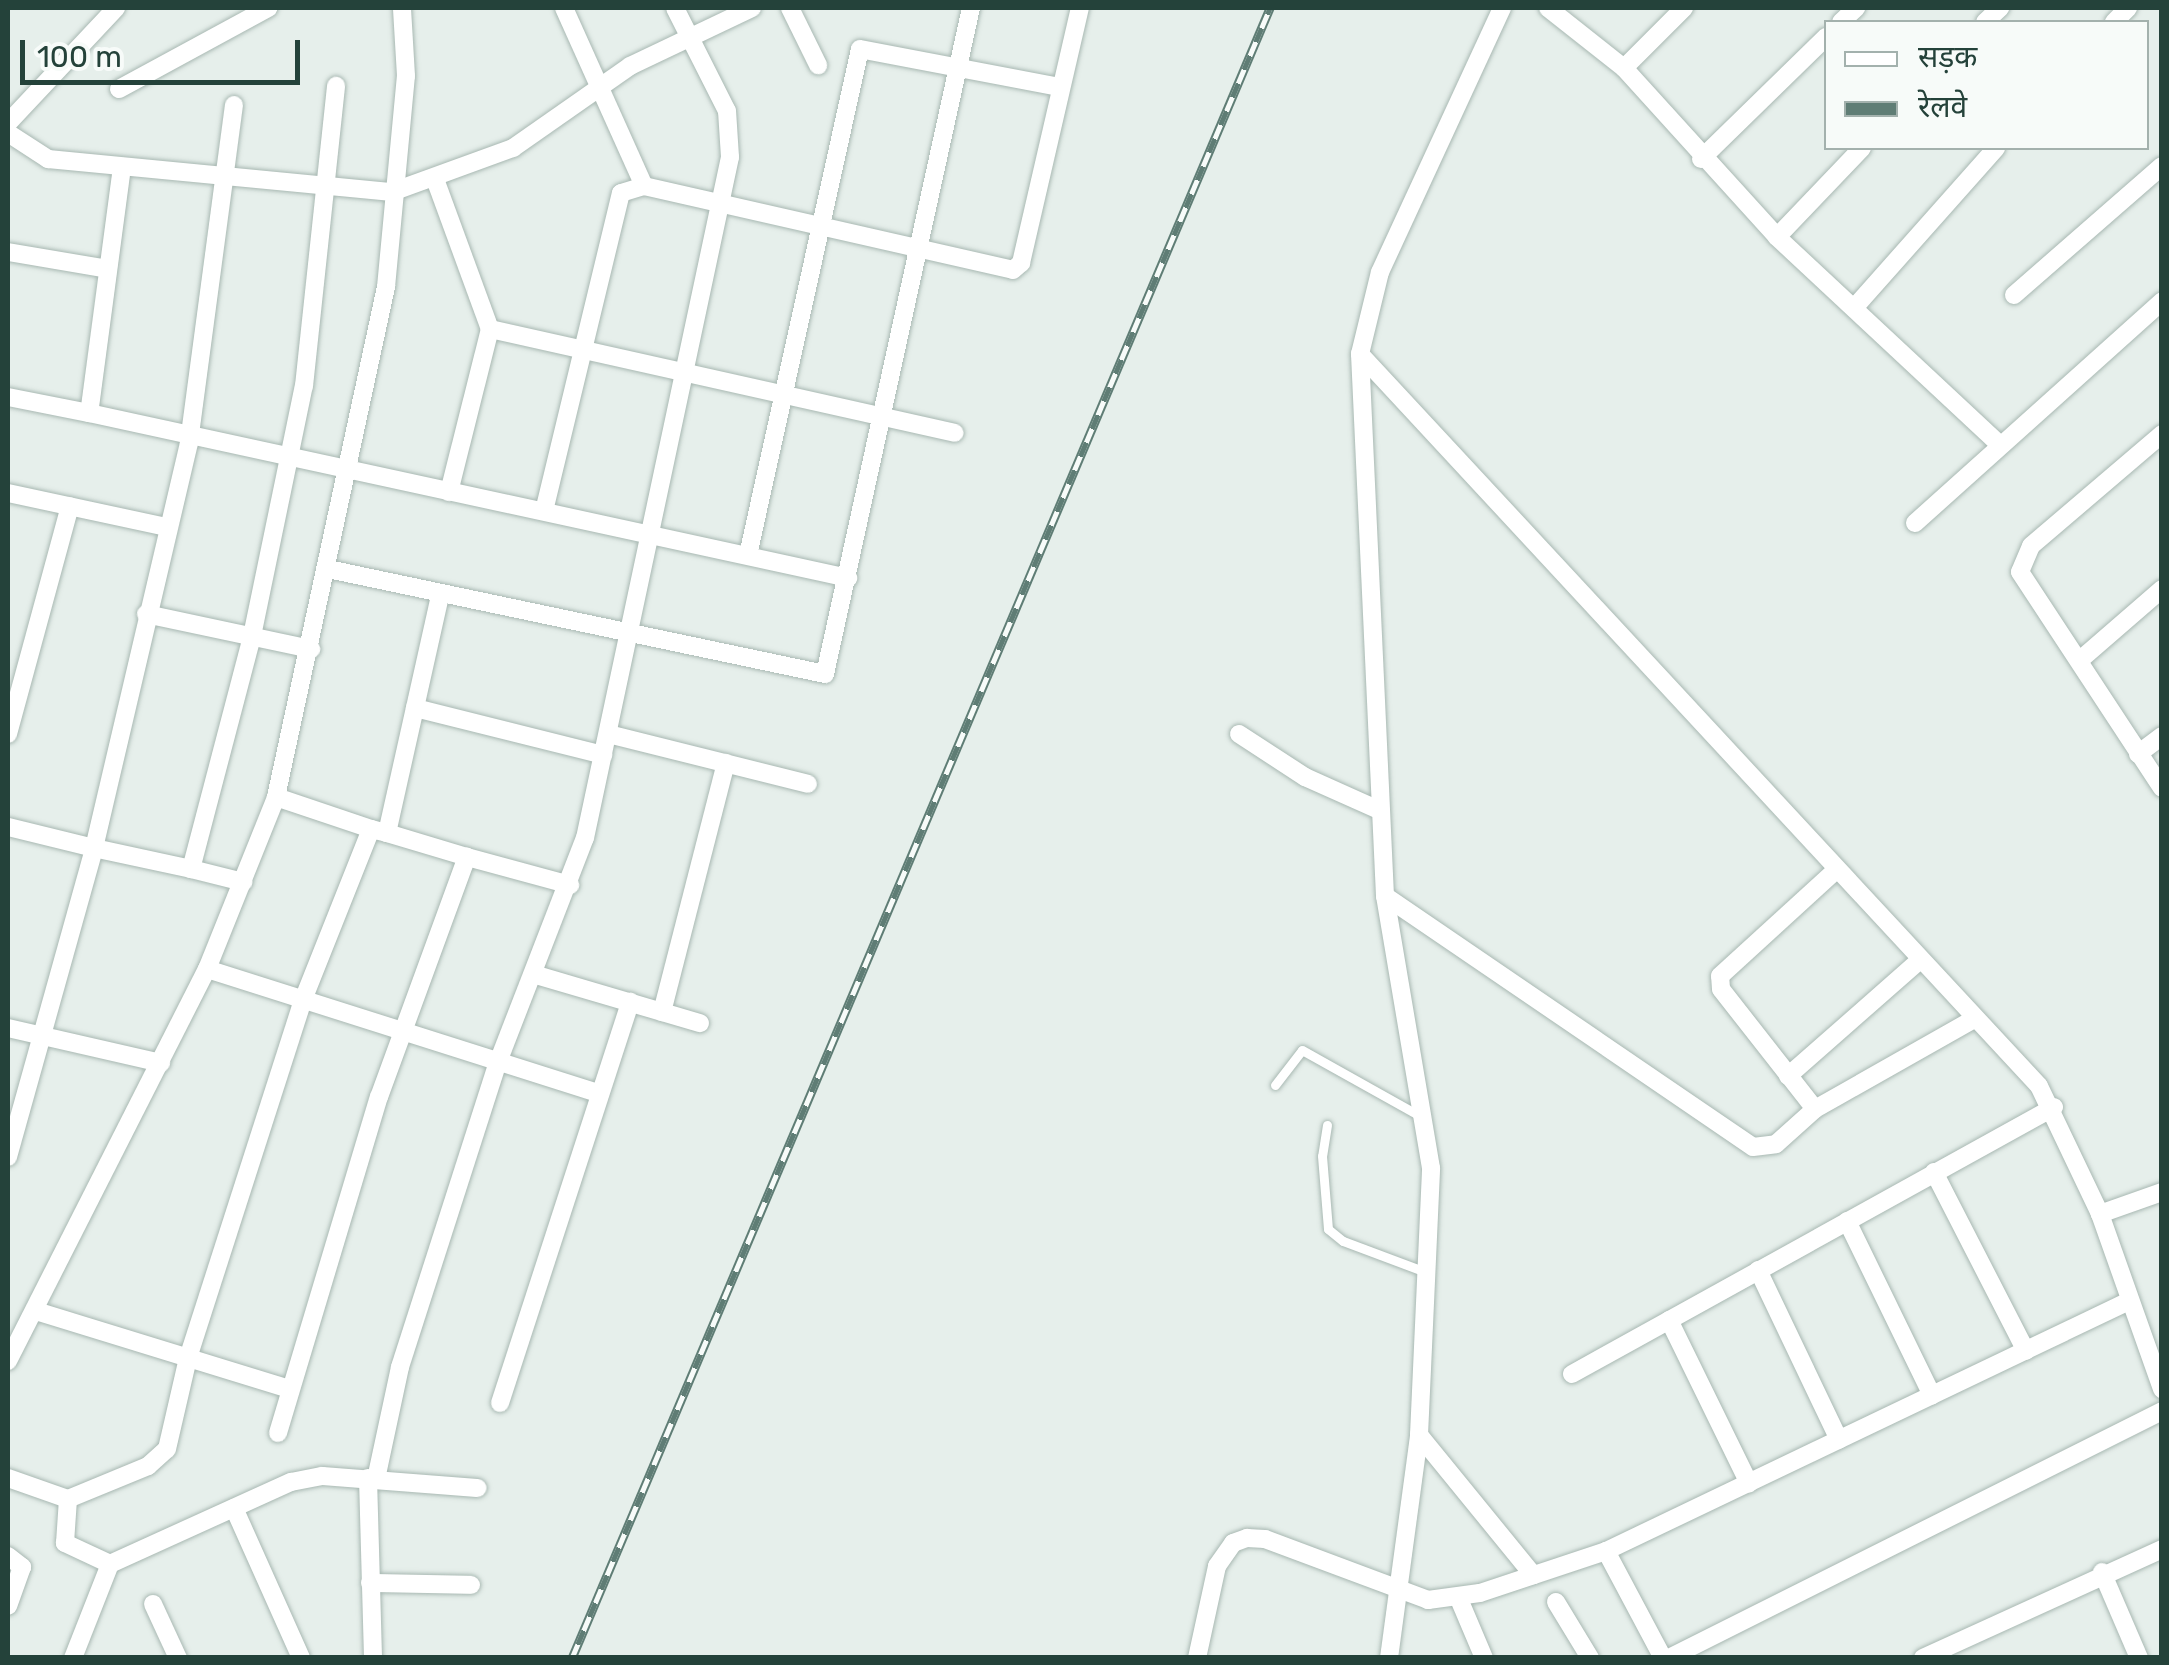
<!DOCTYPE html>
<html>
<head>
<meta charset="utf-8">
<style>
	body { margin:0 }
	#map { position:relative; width:2169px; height:1665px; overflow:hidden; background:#e6efeb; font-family:Rubik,"Noto Sans Devanagari",sans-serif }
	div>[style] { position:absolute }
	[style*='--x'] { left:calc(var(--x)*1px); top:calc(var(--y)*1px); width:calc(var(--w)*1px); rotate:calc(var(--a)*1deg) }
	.roads { filter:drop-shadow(0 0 2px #a8b8b2) drop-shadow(0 0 2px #a8b8b2) }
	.lane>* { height:9px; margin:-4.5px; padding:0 4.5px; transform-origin:4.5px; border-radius:4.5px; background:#fff }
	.street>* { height:18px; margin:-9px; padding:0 9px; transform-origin:9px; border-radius:9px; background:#fff }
	.rail>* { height:9px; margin-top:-4.5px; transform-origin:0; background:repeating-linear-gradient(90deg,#f7fbf9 0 15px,#5f7d75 0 30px); box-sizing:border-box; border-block:2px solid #5f7d75 }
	span { translate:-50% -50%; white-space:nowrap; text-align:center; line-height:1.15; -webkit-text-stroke:8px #f7fbf9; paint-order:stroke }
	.frame { position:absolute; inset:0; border:10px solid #24423a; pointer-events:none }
	.legend { position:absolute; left:1824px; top:20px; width:325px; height:130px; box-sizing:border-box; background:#f7fbf9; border:2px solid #a3b1ad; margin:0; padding:12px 18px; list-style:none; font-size:30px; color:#24423a }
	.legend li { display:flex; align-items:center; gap:20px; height:50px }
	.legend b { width:50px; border:2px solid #a3b1ad }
	.scale { position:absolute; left:20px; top:40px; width:280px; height:45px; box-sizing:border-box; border:5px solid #24423a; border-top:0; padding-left:12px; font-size:30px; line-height:35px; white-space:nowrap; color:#24423a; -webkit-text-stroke:8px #f7fbf9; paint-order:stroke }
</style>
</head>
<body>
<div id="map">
	<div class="roads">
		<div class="lane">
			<i style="--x:1275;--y:1085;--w:44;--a:-52.4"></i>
			<i style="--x:1302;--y:1050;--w:135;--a:29.2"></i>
			<i style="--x:1327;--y:1125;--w:31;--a:99"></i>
			<i style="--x:1322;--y:1156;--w:73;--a:85.3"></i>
			<i style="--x:1328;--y:1229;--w:19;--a:39"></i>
			<i style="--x:1343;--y:1241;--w:89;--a:20.5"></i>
		</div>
		<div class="street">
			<i style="--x:564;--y:8;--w:195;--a:65.8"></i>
			<i style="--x:790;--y:8;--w:64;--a:63.8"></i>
			<i style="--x:1548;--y:8;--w:97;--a:38.3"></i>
			<i style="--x:1624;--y:68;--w:228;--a:47.8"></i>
			<i style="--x:1777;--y:237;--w:302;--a:43"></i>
			<i style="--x:1841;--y:22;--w:21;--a:-43"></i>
			<i style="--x:1985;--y:22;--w:21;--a:-43"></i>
			<i style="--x:2114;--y:22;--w:20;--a:-45"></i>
			<i style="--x:1624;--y:68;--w:85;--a:-45"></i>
			<i style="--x:119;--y:89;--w:170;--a:-28.5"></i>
			<i style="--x:8;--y:123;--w:158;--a:-46.8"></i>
			<i style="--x:8;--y:133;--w:48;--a:33"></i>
			<i style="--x:48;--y:159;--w:346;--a:5.5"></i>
			<i style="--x:392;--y:192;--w:129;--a:-20"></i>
			<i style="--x:513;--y:148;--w:143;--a:-35"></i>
			<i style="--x:630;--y:66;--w:135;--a:-25.4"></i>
			<i style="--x:1701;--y:159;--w:175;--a:-44.3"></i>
			<i style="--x:122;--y:167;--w:248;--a:97.6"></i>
			<i style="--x:89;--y:413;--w:777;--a:12.26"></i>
			<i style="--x:435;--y:179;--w:160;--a:69.9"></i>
			<i style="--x:490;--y:329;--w:476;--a:12.6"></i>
			<i style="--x:1777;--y:237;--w:123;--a:-46.3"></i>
			<i style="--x:8;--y:252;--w:101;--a:9.6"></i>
			<i style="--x:2014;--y:295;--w:196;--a:-41.1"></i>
			<i style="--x:1854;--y:308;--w:214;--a:-48.4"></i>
			<i style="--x:1360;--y:354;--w:998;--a:47.15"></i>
			<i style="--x:2039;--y:1086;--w:142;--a:64.5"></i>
			<i style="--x:8;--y:397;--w:83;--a:11.2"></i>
			<i style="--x:2162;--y:434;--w:172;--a:139.5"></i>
			<i style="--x:2031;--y:546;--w:28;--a:113"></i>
			<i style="--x:2020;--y:572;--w:258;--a:56.7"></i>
			<i style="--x:449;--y:492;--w:168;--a:-75.9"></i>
			<i style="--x:8;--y:493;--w:162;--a:12.1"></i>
			<i style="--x:544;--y:511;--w:327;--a:-76.4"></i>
			<i style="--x:621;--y:193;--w:24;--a:-17"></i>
			<i style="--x:644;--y:186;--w:378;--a:12.8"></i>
			<i style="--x:1013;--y:270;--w:11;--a:-41"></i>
			<i style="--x:1021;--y:263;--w:262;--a:-77"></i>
			<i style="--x:1915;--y:523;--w:332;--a:-41.9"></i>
			<i style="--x:748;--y:555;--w:518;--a:-77.52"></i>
			<i style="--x:860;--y:49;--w:204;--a:10.8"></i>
			<i style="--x:328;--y:569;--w:508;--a:11.93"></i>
			<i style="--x:825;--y:674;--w:682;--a:-77.64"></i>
			<i style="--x:146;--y:614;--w:169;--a:12"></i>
			<i style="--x:2080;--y:660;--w:108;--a:-40.9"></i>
			<i style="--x:415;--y:708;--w:194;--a:14"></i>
			<i style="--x:8;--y:734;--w:236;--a:-74.8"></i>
			<i style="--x:608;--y:734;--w:206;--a:14"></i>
			<i style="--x:1239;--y:734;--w:79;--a:33.1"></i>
			<i style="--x:1305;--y:777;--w:83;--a:24.1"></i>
			<i style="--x:2138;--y:754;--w:30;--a:-37"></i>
			<i style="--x:276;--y:797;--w:100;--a:18.6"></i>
			<i style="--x:8;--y:827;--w:89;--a:13.7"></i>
			<i style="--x:94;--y:848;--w:417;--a:-76.8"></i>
			<i style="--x:189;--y:442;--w:340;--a:-82.4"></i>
			<i style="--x:467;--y:857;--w:107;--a:15.2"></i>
			<i style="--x:191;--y:869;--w:54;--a:14"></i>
			<i style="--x:1385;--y:896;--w:445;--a:34.3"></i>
			<i style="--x:1753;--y:1147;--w:23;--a:-7"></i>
			<i style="--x:1776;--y:1144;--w:52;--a:-41.9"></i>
			<i style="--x:1815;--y:1109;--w:183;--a:-29.5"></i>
			<i style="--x:207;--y:969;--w:412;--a:17.6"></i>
			<i style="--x:533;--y:974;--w:174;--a:16.4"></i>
			<i style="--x:662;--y:1012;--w:257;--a:-75.6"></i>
			<i style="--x:8;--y:1028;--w:157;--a:12.9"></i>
			<i style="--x:1788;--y:1076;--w:176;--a:-41.3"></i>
			<i style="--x:1815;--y:1109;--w:152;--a:-128.1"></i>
			<i style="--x:1721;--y:989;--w:13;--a:-94"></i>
			<i style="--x:1720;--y:976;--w:157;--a:-42.4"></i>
			<i style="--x:8;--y:1157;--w:321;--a:-74.4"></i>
			<i style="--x:94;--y:848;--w:99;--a:12.2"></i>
			<i style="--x:191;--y:869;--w:241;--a:-75.3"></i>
			<i style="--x:252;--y:636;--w:255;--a:-78.3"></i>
			<i style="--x:304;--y:386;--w:302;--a:-83.9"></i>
			<i style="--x:1934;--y:1172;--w:201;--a:62.8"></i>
			<i style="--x:2162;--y:1192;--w:66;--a:160.5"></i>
			<i style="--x:2100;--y:1214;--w:186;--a:70.5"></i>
			<i style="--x:1847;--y:1221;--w:194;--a:64"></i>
			<i style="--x:1758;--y:1270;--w:188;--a:64.5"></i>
			<i style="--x:36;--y:1311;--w:265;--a:17.1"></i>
			<i style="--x:1669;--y:1320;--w:182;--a:63.9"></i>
			<i style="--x:8;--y:1361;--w:440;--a:-63.1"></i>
			<i style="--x:207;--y:969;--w:185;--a:-68.1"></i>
			<i style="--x:276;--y:797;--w:522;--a:-77.83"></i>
			<i style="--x:386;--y:287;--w:212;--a:-84.6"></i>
			<i style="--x:406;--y:76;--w:68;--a:-93.4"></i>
			<i style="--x:1572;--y:1374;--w:551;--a:-28.98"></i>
			<i style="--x:500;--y:1403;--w:422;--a:-72"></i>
			<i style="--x:278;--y:1433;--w:351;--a:-73.3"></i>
			<i style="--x:379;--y:1097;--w:256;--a:-69.9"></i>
			<i style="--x:467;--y:857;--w:84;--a:-163.3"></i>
			<i style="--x:1419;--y:1435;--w:181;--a:50.8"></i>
			<i style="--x:8;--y:1478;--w:64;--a:19.3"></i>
			<i style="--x:368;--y:1478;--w:180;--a:88.4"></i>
			<i style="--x:376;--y:1479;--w:115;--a:-77.9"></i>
			<i style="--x:400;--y:1367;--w:320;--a:-72.2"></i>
			<i style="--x:498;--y:1062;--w:240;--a:-68.8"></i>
			<i style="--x:585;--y:838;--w:696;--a:-77.98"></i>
			<i style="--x:730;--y:157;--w:46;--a:-93.7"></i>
			<i style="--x:727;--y:111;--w:115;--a:-116.8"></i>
			<i style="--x:234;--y:1508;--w:164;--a:65.9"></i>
			<i style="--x:1606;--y:1551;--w:580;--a:-25.55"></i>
			<i style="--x:8;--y:1556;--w:18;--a:38"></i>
			<i style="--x:22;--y:1567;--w:41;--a:109.7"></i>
			<i style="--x:110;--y:1564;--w:50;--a:-155"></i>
			<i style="--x:65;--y:1543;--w:44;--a:-86.1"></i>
			<i style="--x:68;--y:1499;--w:87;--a:-22.4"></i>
			<i style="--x:148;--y:1466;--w:25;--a:-42"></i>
			<i style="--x:167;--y:1449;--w:93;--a:-77"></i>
			<i style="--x:188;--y:1358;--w:376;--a:-72.2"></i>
			<i style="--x:303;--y:1000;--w:184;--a:-68.3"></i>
			<i style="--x:371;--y:829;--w:16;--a:14"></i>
			<i style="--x:387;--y:833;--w:243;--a:-77.4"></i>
			<i style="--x:2102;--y:1572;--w:94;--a:66.7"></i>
			<i style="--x:370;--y:1583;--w:101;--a:1.1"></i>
			<i style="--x:1459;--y:1599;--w:64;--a:67"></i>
			<i style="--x:1556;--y:1602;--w:66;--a:58.7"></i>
			<i style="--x:153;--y:1604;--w:60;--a:65.2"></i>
			<i style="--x:73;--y:1658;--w:101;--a:-68.5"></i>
			<i style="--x:110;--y:1564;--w:199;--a:-24.4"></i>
			<i style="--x:291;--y:1482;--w:32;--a:-11"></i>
			<i style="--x:322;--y:1476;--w:156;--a:4.4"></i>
			<i style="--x:1197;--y:1658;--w:94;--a:-77.7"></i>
			<i style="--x:1217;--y:1566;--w:28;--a:-55"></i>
			<i style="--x:1233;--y:1543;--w:15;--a:-20"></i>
			<i style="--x:1247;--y:1538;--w:18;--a:3"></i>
			<i style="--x:1265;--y:1539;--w:174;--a:20.5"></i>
			<i style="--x:1428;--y:1600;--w:52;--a:-7.7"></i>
			<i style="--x:1480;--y:1593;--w:133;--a:-18.4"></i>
			<i style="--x:1606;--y:1551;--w:121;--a:62"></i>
			<i style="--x:1389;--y:1658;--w:225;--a:-82.3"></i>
			<i style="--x:1419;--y:1435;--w:267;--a:-87.4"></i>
			<i style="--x:1431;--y:1168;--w:276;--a:-99.6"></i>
			<i style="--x:1385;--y:896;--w:543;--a:-92.64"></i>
			<i style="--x:1360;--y:354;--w:84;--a:-76.3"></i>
			<i style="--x:1380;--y:272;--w:291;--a:-65.2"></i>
			<i style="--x:1669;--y:1658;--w:551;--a:-26.61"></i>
			<i style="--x:1923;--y:1658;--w:263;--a:-24.5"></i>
		</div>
	</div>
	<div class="rail">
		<i style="--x:572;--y:1658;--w:1792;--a:-67.07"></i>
	</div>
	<div class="frame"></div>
	<ul class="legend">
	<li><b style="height:12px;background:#fff"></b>सड़क</li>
	<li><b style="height:12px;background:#5f7d75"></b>रेलवे</li>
	</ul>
	<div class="scale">100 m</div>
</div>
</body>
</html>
